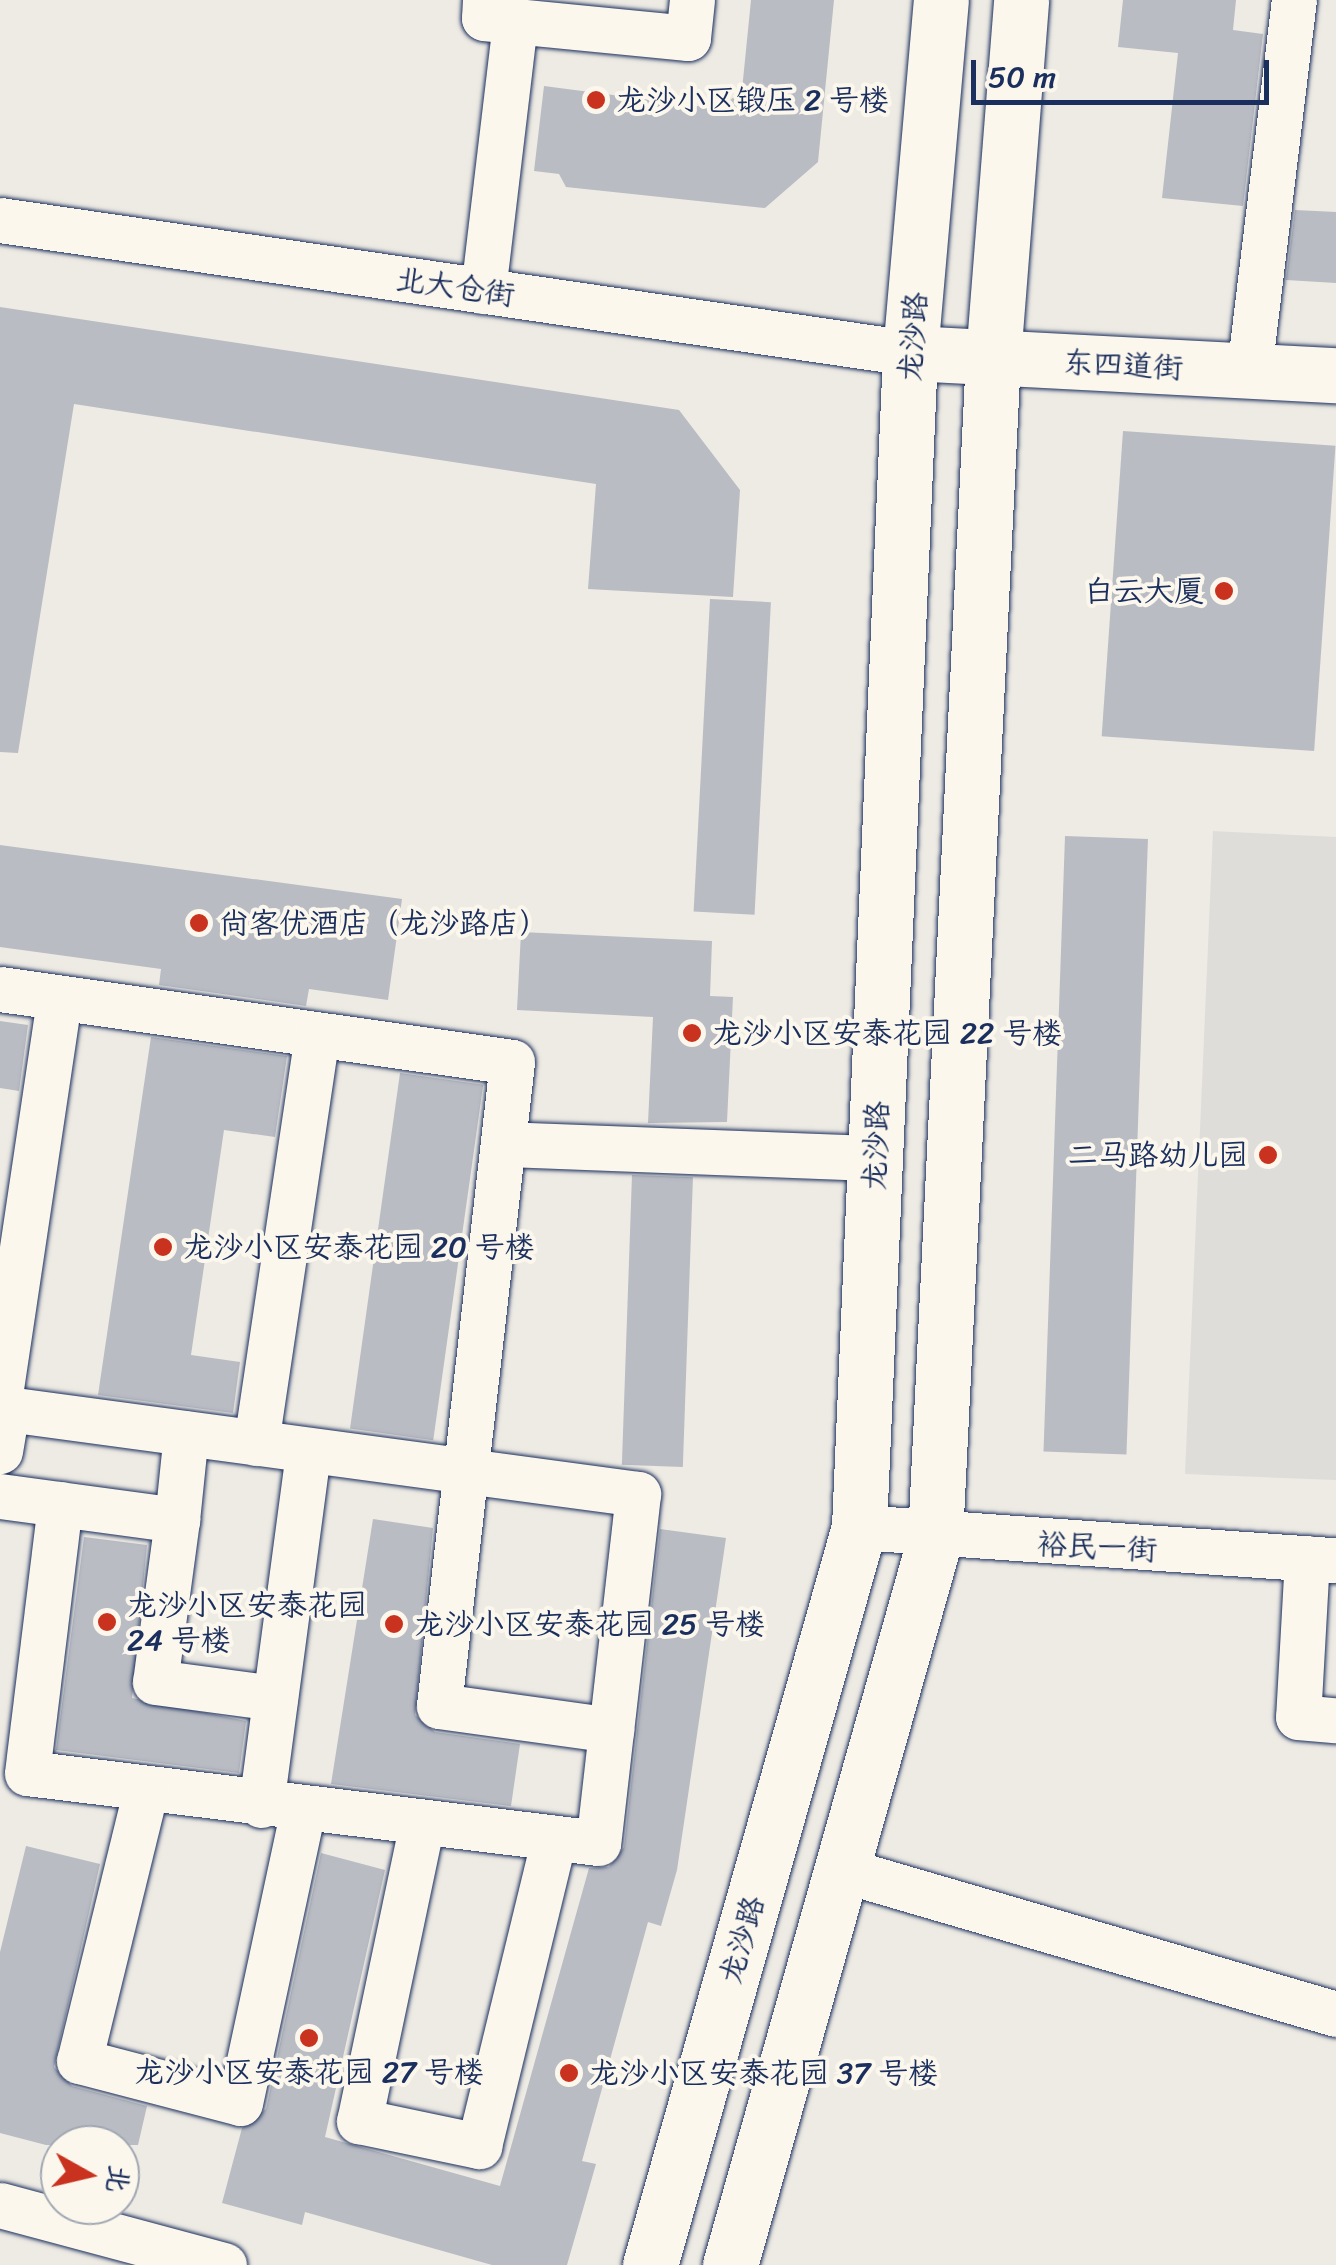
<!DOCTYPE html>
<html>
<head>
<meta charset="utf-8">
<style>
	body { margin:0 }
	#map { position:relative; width:1336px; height:2265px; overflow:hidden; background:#eeebe4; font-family:Sriracha,"LXGW WenKai TC",sans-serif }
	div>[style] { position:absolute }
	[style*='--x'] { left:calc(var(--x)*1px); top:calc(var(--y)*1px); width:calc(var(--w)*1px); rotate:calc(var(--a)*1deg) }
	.built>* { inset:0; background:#deddda }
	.building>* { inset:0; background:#b9bcc3; transform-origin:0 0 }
	.roads { filter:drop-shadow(0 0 2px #1b2f5e) drop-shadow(0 0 2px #1b2f5e) }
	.minor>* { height:45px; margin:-22.5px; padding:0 22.5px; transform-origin:22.5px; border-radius:22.5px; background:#fbf7ec }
	.major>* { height:55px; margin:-27.5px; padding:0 27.5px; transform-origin:27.5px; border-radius:27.5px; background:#fbf7ec }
	.dots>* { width:28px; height:28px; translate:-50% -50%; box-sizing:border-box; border:5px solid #fbf7ec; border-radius:50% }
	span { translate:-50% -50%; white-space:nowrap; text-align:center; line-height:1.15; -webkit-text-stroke:8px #fbf7ec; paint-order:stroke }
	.poi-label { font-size:30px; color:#1b2f5e }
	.left { translate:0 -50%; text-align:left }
	.right { translate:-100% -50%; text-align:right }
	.street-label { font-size:30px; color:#1b2f5e }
	.north { position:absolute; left:40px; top:2125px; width:100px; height:100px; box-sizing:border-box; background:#fbf7ec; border:2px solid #a1a7b3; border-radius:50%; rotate:98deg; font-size:28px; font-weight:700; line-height:40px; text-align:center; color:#1b2f5e }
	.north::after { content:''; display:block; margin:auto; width:35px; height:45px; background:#c8321e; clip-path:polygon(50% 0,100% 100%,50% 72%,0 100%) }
	.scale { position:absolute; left:971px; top:60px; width:298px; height:45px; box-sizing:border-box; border:5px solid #1b2f5e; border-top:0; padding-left:12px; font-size:30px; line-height:35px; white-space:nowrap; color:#1b2f5e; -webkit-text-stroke:8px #fbf7ec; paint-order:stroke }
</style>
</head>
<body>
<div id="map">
	<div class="built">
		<i style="clip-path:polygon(1213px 831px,1336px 837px,1336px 1480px,1185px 1474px)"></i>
	</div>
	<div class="building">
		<i style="clip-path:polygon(751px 0,834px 0,818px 162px,765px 208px,566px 187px,559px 174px,534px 171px,544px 86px,720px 109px,742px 90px)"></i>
		<i style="clip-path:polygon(1123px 0,1236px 0,1233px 30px,1263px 34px,1243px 206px,1162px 198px,1178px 53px,1118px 47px)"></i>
		<i style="clip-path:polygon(1295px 210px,1336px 212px,1336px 283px,1286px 280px)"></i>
		<i style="clip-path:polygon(0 307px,679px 410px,740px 490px,733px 597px,588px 589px,596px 484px,74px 404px,18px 753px,0 752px)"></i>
		<i style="left:1123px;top:431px;width:213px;height:306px;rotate:4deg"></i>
		<i style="left:710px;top:599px;width:61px;height:313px;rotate:3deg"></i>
		<i style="left:1065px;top:836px;width:83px;height:616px;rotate:2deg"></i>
		<i style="clip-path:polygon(0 845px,402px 899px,388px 1000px,309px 989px,306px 1006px,159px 985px,161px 969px,0 947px)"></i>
		<i style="clip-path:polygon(521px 932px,712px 941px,710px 996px,733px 997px,727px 1122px,648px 1123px,653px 1017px,517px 1010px)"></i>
		<i style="clip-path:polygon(0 1021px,28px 1025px,19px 1091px,0 1088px)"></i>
		<i style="clip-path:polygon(151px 1037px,287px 1056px,275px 1137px,224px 1130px,191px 1355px,240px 1362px,233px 1413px,98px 1395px)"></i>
		<i style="left:400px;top:1073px;width:84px;height:359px;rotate:8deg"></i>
		<i style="left:632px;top:1175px;width:61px;height:290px;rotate:2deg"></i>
		<i style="clip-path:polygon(373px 1519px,433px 1528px,415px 1715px,435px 1732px,520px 1744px,511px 1806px,331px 1784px)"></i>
		<i style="clip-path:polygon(660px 1529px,726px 1538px,677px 1870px,661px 1926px,648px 1922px,582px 2161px,596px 2164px,567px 2265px,492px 2265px,305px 2212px,302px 2225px,222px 2203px,242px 2128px,266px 2109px,321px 1853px,385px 1870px,325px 2137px,500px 2186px,589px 1868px,609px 1867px,624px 1847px)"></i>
		<i style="clip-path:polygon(84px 1537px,147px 1545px,132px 1698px,246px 1721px,239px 1773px,56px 1750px)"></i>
		<i style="clip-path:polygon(26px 1846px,100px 1864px,54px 2067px,72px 2086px,147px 2106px,138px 2145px,46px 2145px,0 2133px,0 1952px)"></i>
	</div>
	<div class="roads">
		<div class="minor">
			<i style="--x:485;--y:0;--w:18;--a:93"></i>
			<i style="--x:484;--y:18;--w:205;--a:5.6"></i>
			<i style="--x:688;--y:38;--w:38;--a:-84"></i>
			<i style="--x:0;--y:220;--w:920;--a:8.32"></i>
			<i style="--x:483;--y:291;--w:272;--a:-83.2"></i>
			<i style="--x:1249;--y:371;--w:374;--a:-83.1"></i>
			<i style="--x:0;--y:989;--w:517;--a:8.11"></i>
			<i style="--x:512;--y:1062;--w:648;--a:96.47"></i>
			<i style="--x:439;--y:1706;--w:174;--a:7.9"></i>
			<i style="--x:504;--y:1144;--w:371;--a:2.2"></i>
			<i style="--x:0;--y:1395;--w:401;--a:-81.5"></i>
			<i style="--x:0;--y:1408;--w:644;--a:7.68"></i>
			<i style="--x:638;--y:1494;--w:351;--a:96.5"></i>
			<i style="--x:598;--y:1843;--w:575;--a:-173.01"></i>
			<i style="--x:27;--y:1773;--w:271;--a:-83"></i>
			<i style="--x:256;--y:1443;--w:413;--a:-81.5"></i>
			<i style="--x:0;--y:1451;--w:43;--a:-80.5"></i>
			<i style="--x:0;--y:1496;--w:179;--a:7.7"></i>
			<i style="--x:177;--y:1520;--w:87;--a:-84.1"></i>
			<i style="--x:177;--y:1520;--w:163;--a:97.7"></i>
			<i style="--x:155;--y:1682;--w:121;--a:7.6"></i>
			<i style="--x:859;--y:1527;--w:478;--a:4"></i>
			<i style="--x:1307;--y:1558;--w:159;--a:93.2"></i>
			<i style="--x:1298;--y:1717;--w:38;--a:5"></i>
			<i style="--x:146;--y:1789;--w:280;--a:103.8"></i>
			<i style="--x:79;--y:2061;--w:166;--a:14.6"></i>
			<i style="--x:240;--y:2103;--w:300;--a:-77.9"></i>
			<i style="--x:261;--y:1805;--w:357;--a:-82.4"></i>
			<i style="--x:422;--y:1823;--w:305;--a:101.9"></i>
			<i style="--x:359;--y:2121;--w:123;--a:11.8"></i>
			<i style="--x:479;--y:2146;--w:317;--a:-76.3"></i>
			<i style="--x:843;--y:1870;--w:514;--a:16.28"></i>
			<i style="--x:0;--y:2205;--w:232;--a:15"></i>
		</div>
		<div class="major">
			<i style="--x:910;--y:353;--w:427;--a:3"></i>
			<i style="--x:650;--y:2265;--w:767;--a:-74.19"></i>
			<i style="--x:859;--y:1527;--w:1175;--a:-87.51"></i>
			<i style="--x:910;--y:353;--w:354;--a:-85"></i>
			<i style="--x:730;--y:2265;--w:755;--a:-74.25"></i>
			<i style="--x:935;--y:1538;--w:1181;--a:-87.19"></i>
			<i style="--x:993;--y:358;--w:359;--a:-85.5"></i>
		</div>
	</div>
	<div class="dots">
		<i style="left:596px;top:100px;background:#c8321e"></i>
		<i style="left:1224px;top:591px;background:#c8321e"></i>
		<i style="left:199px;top:923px;background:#c8321e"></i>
		<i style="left:692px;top:1033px;background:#c8321e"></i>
		<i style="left:1268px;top:1155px;background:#c8321e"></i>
		<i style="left:163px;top:1247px;background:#c8321e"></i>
		<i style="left:107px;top:1622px;background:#c8321e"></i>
		<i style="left:394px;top:1624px;background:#c8321e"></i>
		<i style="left:309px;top:2038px;background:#c8321e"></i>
		<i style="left:569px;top:2073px;background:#c8321e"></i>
	</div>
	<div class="poi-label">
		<span class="left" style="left:616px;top:100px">龙沙小区锻压 2 号楼</span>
		<span class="right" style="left:1204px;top:591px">白云大厦</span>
		<span class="left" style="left:219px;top:923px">尚客优酒店（龙沙路店）</span>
		<span class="left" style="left:712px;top:1033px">龙沙小区安泰花园 22 号楼</span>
		<span class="right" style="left:1248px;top:1155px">二马路幼儿园</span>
		<span class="left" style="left:183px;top:1247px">龙沙小区安泰花园 20 号楼</span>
		<span class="left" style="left:127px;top:1622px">龙沙小区安泰花园<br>24 号楼</span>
		<span class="left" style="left:414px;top:1624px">龙沙小区安泰花园 25 号楼</span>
		<span style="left:309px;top:2072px">龙沙小区安泰花园 27 号楼</span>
		<span class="left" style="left:589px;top:2073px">龙沙小区安泰花园 37 号楼</span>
	</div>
	<div class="street-label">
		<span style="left:455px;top:287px;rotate:8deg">北大仓街</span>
		<span style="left:913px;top:337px;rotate:-86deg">龙沙路</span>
		<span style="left:1123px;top:365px;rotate:3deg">东四道街</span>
		<span style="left:876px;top:1146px;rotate:-88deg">龙沙路</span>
		<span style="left:1097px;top:1547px;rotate:3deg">裕民一街</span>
		<span style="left:742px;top:1940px;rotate:-74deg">龙沙路</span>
	</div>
	<div class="north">北</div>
	<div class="scale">50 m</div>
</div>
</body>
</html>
